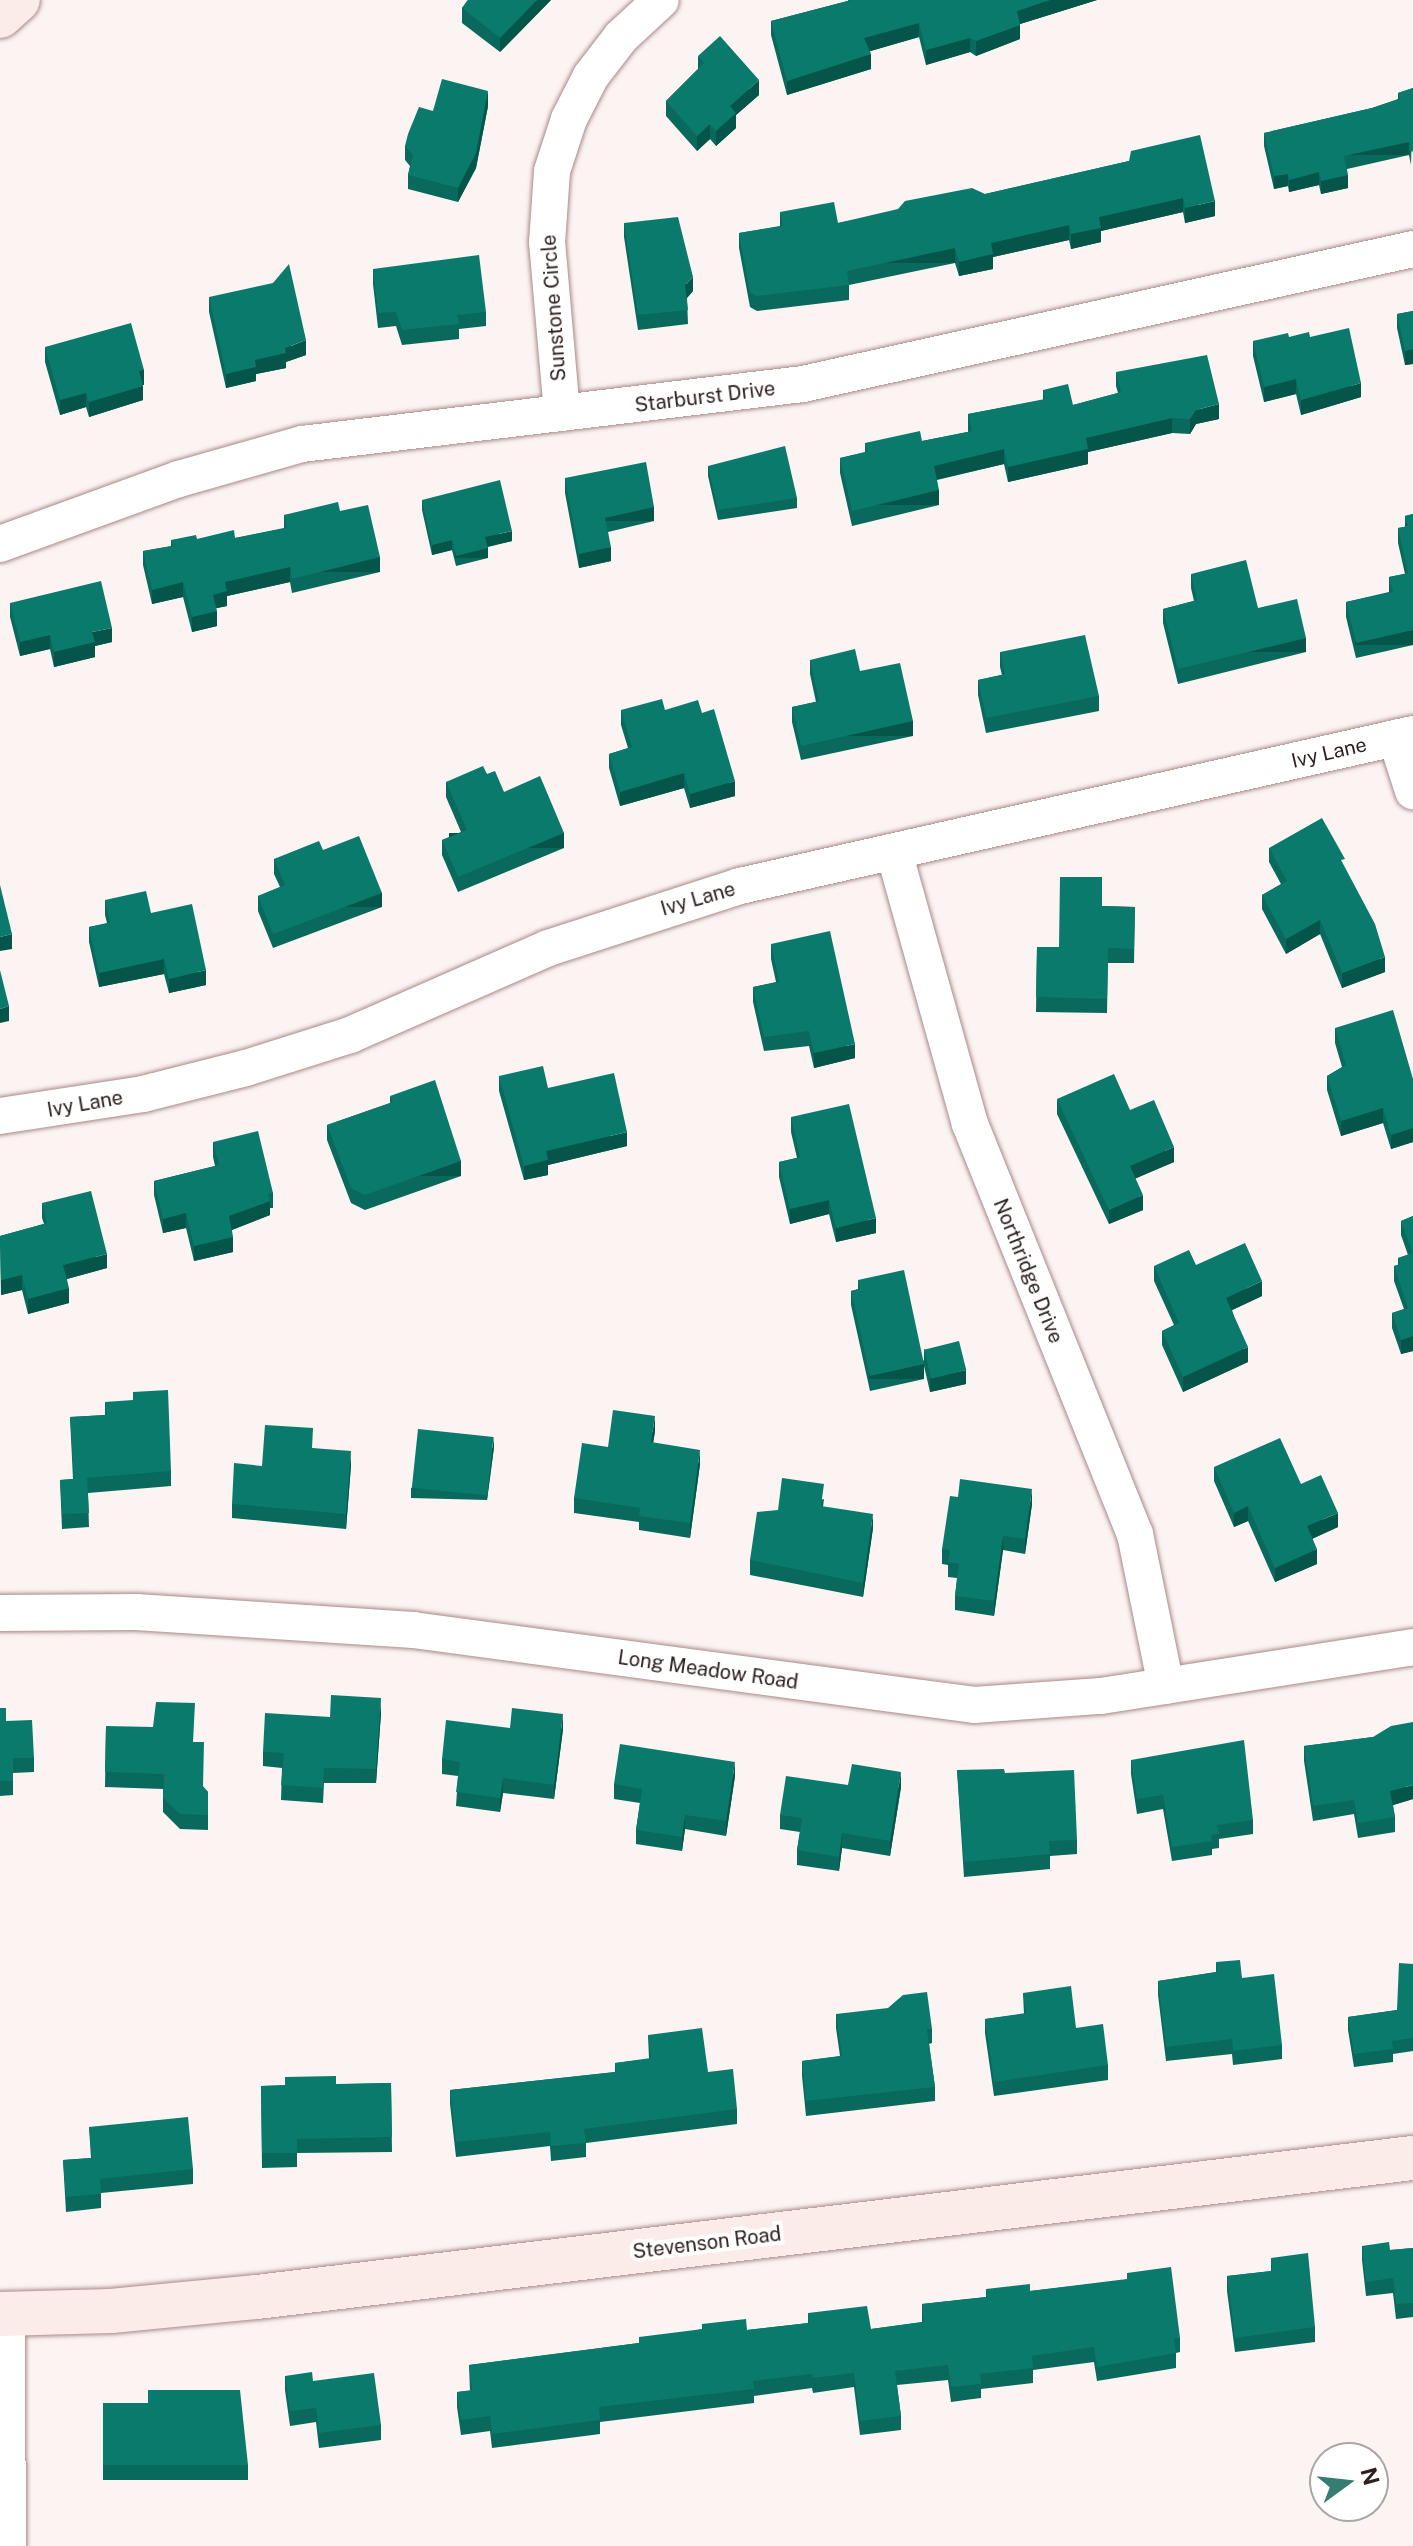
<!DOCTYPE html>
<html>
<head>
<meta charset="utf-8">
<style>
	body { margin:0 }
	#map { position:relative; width:1413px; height:2546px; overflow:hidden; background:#fbf4f3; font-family:"Public Sans",sans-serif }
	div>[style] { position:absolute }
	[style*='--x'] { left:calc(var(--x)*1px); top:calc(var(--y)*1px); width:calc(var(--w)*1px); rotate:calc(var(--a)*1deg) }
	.roads { filter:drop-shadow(0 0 2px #a98986) drop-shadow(0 0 2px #a98986) }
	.street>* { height:36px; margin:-18px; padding:0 18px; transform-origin:18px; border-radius:18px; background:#fff }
	.secondary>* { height:44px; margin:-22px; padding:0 22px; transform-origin:22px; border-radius:22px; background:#fbebe9 }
	.wall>* { inset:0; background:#08695c }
	.shaded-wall>* { inset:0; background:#06554b; transform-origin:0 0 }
	.building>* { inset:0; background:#097a6b; transform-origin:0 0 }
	span { translate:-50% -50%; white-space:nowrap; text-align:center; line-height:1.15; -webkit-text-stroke:8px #fff; paint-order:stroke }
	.street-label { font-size:20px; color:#2d201f }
	.north { position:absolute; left:1309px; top:2442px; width:80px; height:80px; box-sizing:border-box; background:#fff; border:2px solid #aba6a5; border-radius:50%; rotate:75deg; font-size:22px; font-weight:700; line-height:32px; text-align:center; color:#2d201f }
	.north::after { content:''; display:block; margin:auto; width:28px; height:36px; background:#377c70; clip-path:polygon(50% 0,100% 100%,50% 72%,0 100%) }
</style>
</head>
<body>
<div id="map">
	<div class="roads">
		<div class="street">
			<i style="--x:562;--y:413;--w:171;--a:-95"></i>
			<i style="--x:547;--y:243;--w:72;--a:-86"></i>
			<i style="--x:552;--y:171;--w:55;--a:-71.9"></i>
			<i style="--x:569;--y:119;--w:48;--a:-62.9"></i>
			<i style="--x:591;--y:76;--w:49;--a:-52.4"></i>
			<i style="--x:621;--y:37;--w:54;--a:-42.8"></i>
			<i style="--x:0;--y:544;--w:190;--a:-20"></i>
			<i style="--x:179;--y:479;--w:128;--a:-15.9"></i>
			<i style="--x:302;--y:444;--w:505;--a:-6.83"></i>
			<i style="--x:803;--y:384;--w:625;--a:-12.48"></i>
			<i style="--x:1396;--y:738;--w:56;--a:72.2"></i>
			<i style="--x:894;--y:852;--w:282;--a:74.4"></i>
			<i style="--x:970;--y:1124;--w:442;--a:68.1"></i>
			<i style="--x:1135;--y:1534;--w:155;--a:78.5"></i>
			<i style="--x:0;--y:1116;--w:145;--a:-8.7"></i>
			<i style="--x:143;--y:1094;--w:106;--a:-14.2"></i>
			<i style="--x:246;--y:1068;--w:109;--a:-17.6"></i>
			<i style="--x:350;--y:1035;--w:216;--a:-23.7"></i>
			<i style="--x:548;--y:948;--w:202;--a:-17.9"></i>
			<i style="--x:740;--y:886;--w:690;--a:-12.73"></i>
			<i style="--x:0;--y:1613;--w:136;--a:-0.4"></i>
			<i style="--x:136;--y:1612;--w:278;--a:3.7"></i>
			<i style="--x:413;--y:1630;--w:566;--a:7.61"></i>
			<i style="--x:974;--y:1705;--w:127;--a:-4.1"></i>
			<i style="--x:1101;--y:1696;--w:316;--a:-8.9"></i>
			<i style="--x:7;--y:2314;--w:232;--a:89.8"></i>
		</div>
		<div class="secondary">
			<i style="--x:0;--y:16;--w:24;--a:-42"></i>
			<i style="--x:0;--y:2314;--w:111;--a:-1.5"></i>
			<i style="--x:111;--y:2311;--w:147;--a:-5.5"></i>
			<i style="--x:257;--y:2297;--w:1164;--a:-6.86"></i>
		</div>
	</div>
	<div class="wall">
		<i style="clip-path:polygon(468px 0,551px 0,500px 52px,462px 23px,462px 8px)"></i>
		<i style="clip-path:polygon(848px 0,1097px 0,1020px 24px,1020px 39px,976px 56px,970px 52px,926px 65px,919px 37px,870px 51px,871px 69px,787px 95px,771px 35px,771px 21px,848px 1px)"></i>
		<i style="clip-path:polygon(698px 56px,759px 95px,736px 115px,736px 128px,716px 146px,710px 139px,697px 151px,666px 116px,666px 101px,698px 69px)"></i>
		<i style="clip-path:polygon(1413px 88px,1411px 165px,1409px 155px,1347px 169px,1348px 188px,1321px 194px,1319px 185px,1289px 192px,1288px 186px,1274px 189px,1264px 146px,1264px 133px,1372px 108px,1398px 99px,1398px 93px)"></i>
		<i style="clip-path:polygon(488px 106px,476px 168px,458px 202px,408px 189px,408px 175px,410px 166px,405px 160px,405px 146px,433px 111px)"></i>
		<i style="clip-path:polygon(1129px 161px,1215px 216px,1185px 223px,1183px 212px,1101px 231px,1101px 242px,1071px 249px,1069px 240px,993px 257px,993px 269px,959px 276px,955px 263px,849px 285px,849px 300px,757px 311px,750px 307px,739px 248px,739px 233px,780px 226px,780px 212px,838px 223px,985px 194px)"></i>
		<i style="clip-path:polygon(624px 223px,693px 291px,687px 298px,688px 324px,638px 330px,624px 237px)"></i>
		<i style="clip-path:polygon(373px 269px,486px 312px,486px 326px,459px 329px,459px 339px,402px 345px,396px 326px,378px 328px,373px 284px)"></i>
		<i style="clip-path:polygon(209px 297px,306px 355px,286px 362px,286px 368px,256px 374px,256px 381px,226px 388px,209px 312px)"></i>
		<i style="clip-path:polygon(1413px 311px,1413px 364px,1405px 365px,1397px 328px,1397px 314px)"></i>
		<i style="clip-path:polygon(1289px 337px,1310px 337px,1361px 397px,1301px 415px,1296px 394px,1264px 402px,1253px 356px,1253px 341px)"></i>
		<i style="clip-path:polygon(45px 347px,144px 385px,143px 385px,143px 400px,89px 417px,86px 407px,60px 415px,45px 362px)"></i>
		<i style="clip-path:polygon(1116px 372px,1219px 419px,1196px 424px,1190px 434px,1172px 433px,1088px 452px,1088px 464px,1008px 482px,1004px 464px,937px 480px,939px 505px,852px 526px,840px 473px,840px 458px,865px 452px,865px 443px,922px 441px,968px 432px,968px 414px,1043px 400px,1043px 390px,1073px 405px,1118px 393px,1116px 386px)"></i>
		<i style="clip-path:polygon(708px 466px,797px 498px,797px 508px,718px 520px,708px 476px)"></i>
		<i style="clip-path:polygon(565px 478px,654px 521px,608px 532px,611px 561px,579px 568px,565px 493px)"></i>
		<i style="clip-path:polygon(422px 500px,512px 541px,488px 547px,488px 558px,456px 566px,452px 550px,432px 555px,422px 510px)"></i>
		<i style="clip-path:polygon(340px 511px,380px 572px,292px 593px,290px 582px,227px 596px,227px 606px,216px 608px,217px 626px,192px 632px,183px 597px,152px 604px,143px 565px,143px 551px,171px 546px,171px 540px,235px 538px,284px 528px,284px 515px)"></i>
		<i style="clip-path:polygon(1413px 514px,1413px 645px,1356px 658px,1346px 617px,1346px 602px,1389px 592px,1389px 577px,1405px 574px,1398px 543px,1398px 528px,1405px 527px,1405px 516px)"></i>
		<i style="clip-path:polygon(1191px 574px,1258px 608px,1306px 652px,1178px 684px,1163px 623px,1163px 609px,1194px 601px,1191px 588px)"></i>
		<i style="clip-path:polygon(10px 603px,112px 642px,95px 646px,95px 657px,54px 667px,50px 649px,20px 656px,10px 617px)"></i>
		<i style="clip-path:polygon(1000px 652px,1099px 696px,1099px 711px,986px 733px,978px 695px,978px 680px,1002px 675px,1000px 667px)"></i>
		<i style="clip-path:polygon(810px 660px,860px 671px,913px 736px,801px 760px,792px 722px,792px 707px,816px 702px,810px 674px)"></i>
		<i style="clip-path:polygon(621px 710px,665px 710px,702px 713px,735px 796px,690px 808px,684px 788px,620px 806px,609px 768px,609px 754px,628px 748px,621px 725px)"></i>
		<i style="clip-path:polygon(487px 774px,504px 792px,564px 848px,458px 892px,442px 855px,442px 840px,461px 832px,446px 797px,446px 782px)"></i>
		<i style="clip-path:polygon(1269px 848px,1345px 868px,1385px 972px,1342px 988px,1320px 934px,1286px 954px,1262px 909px,1262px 895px,1281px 884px,1269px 862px)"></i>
		<i style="clip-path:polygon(323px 850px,382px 907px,273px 948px,258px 911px,258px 896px,280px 887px,274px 874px,274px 859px)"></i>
		<i style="clip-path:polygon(105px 900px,151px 913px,206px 985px,169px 993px,164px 974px,99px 987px,89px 942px,89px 927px,107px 923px,105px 915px)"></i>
		<i style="clip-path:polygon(1102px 906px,1135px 907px,1134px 963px,1108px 963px,1107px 1013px,1036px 1012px,1037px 947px,1059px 947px)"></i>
		<i style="clip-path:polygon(771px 944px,855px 1058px,814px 1068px,809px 1046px,764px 1051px,753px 1002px,753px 987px,776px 982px,771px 959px)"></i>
		<i style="clip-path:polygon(1335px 1028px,1413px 1079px,1413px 1142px,1391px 1149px,1383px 1123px,1341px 1136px,1327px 1090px,1327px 1076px,1342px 1067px,1335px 1043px)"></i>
		<i style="clip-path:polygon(499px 1076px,627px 1146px,548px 1165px,548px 1175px,524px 1180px,499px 1091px)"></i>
		<i style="clip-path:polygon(390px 1096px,461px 1176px,365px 1210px,351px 1203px,327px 1140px,327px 1125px,390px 1103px)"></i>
		<i style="clip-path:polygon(1057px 1099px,1130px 1110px,1174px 1162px,1135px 1178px,1143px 1210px,1109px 1224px,1057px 1114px)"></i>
		<i style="clip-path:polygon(791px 1117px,876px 1233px,836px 1242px,829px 1214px,790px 1224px,779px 1177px,779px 1162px,797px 1158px,791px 1132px)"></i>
		<i style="clip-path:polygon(213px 1142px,273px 1193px,273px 1208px,270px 1208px,270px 1215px,232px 1230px,233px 1252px,194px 1261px,186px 1228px,163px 1233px,154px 1195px,154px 1181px,215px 1166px,213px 1157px)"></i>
		<i style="clip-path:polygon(42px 1203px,107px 1268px,67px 1279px,69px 1303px,28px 1314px,22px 1290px,1px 1295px,0 1236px,44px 1224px,42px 1218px)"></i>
		<i style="clip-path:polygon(1413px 1216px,1413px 1351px,1401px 1354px,1392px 1328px,1392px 1313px,1404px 1309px,1394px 1281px,1394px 1266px,1398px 1265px,1398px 1258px,1408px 1255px,1401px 1235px,1401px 1221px)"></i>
		<i style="clip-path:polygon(1196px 1265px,1262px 1296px,1232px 1310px,1248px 1362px,1183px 1392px,1162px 1345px,1162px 1331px,1174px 1325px,1154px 1281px,1154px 1266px)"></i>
		<i style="clip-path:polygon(858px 1280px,924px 1361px,924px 1349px,966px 1384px,930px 1392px,924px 1366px,924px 1379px,870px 1391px,851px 1305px,851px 1291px,858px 1289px)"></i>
		<i style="clip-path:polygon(105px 1402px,171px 1471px,171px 1486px,88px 1493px,89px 1527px,62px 1529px,60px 1480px,73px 1479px,70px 1417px,105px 1415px)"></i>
		<i style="clip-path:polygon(655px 1431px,653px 1443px,700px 1464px,690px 1538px,639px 1530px,639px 1522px,574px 1513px,574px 1498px,608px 1447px)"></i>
		<i style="clip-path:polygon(494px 1447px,487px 1500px,411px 1498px,411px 1488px)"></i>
		<i style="clip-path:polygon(313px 1448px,351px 1465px,346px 1529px,232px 1518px,232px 1504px,262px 1466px)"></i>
		<i style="clip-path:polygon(1214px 1467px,1338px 1527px,1312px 1539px,1317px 1564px,1275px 1582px,1248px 1521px,1234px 1527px,1214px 1481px)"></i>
		<i style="clip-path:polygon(824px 1499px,823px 1507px,873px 1528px,863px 1597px,750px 1575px,750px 1560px,778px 1510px)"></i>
		<i style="clip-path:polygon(1032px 1504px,1025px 1554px,1003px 1550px,994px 1616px,955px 1610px,955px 1596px,957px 1578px,948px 1577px,948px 1565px,942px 1564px,942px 1549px)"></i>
		<i style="clip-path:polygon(0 1708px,6px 1721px,34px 1758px,34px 1772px,13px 1773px,13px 1795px,0 1796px)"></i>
		<i style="clip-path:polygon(381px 1713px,376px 1783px,324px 1783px,323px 1803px,281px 1800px,282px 1768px,263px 1766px,263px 1752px,330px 1717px)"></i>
		<i style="clip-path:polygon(106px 1726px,194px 1742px,203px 1787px,208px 1792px,208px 1830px,180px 1829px,163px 1812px,163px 1789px,105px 1787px)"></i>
		<i style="clip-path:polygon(510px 1728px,563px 1729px,554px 1799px,503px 1793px,500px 1812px,456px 1806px,458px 1776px,442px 1774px,442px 1759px)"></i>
		<i style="clip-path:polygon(1373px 1737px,1413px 1799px,1393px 1805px,1395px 1817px,1395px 1832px,1358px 1838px,1354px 1814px,1313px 1821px,1304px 1761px,1304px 1746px)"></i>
		<i style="clip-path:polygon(1131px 1760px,1253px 1820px,1253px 1834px,1219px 1839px,1219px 1848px,1212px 1849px,1212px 1855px,1172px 1861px,1163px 1809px,1137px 1814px,1131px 1774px)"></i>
		<i style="clip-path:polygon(957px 1770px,1005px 1773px,1077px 1840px,1077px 1854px,1050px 1856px,1050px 1869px,964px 1877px)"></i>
		<i style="clip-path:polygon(735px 1776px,726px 1836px,685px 1829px,682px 1851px,636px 1844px,636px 1830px,640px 1803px,614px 1799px,614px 1784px)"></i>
		<i style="clip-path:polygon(848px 1785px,901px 1787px,890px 1856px,842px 1848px,839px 1871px,797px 1865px,797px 1850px,800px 1832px,780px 1829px,780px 1815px)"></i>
		<i style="clip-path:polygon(1216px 1962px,1242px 1978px,1282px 2045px,1282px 2059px,1233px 2065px,1232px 2054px,1166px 2061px,1158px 1995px,1158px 1981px,1216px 1972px)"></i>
		<i style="clip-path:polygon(1413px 1964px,1413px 2051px,1393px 2054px,1393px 2062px,1354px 2067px,1348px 2030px,1348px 2017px,1397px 2010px)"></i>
		<i style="clip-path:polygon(1023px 1993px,1108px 2065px,1108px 2080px,994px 2096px,985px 2033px,985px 2019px,1024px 2014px)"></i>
		<i style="clip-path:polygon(836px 2014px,932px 2029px,932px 2043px,929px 2044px,935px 2087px,935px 2101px,806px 2116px,802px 2076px,802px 2061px,840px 2056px,836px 2028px)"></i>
		<i style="clip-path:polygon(648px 2035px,708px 2072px,737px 2109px,737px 2124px,586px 2143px,586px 2157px,551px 2161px,550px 2146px,456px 2157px,450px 2104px,450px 2090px,615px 2072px,615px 2063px,649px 2059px)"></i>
		<i style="clip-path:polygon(391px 2083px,392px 2152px,297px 2153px,297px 2167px,262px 2168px,261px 2086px)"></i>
		<i style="clip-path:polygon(89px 2127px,193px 2169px,193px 2184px,101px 2193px,101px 2208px,66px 2212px,63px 2160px,91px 2158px)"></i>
		<i style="clip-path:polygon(1362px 2246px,1390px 2250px,1413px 2248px,1413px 2317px,1396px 2319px,1393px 2293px,1366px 2296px,1362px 2260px)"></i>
		<i style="clip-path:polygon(1271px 2258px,1315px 2327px,1315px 2342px,1235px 2352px,1227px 2291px,1227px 2276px,1271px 2271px)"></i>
		<i style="clip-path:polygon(1127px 2273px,1180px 2338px,1180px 2352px,1176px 2353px,1176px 2368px,1097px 2381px,1094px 2362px,1033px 2370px,1033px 2383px,981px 2389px,981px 2398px,951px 2402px,948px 2380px,897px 2385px,901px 2416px,901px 2430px,860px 2435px,854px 2387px,813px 2393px,812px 2388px,754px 2396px,754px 2403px,600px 2422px,600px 2434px,492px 2448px,490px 2431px,461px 2435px,457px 2407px,457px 2392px,470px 2391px,469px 2365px,639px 2343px,702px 2329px,702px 2324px,747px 2330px,808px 2323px,808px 2313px,871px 2329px,922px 2322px,922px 2304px,986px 2297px,986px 2289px,1030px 2291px,1127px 2280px)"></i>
		<i style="clip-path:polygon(285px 2376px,313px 2381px,381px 2425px,381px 2440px,319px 2448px,316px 2422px,290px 2426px,285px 2390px)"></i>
		<i style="clip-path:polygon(103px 2403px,248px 2465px,248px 2480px,103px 2480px)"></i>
	</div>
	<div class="shaded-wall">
		<i style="clip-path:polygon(537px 0,551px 0,500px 52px,500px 38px)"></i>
		<i style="clip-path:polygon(1050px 0,1097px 0,1017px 25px,1017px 11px)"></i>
		<i style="clip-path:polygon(919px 23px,919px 37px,864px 53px,864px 38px)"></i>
		<i style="clip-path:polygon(1020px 25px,1020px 39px,976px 56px,976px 41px)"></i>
		<i style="clip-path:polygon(970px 38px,970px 52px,926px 65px,926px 50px)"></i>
		<i style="clip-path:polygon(871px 54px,871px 69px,787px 95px,787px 81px)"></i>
		<i style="clip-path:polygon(759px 80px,759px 95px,736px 115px,736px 128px,716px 146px,716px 131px,730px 106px)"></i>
		<i style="clip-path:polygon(488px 91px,488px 106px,476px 168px,458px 202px,458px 188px)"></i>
		<i style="clip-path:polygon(710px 124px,710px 139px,697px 151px,697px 136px)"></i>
		<i style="left:1409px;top:142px;width:13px;height:66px;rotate:90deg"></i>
		<i style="clip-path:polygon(1319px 172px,1319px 185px,1289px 192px,1289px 180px)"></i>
		<i style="clip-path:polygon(1288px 174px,1288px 186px,1274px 189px,1274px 176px)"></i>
		<i style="clip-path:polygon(1348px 175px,1348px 188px,1321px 194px,1321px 181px)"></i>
		<i style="clip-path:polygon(1183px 198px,1183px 212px,1101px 231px,1101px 242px,1071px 249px,1071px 234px,1099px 217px)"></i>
		<i style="clip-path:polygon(1215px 201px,1215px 216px,1185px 223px,1185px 208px)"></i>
		<i style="clip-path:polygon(1069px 225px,1069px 240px,993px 257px,993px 269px,959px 276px,959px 262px,991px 243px)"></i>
		<i style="left:955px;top:248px;width:15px;height:110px;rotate:90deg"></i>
		<i style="clip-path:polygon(693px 277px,693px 291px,685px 300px,685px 285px)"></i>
		<i style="clip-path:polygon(306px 340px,306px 355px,286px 362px,286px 368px,256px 374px,256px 381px,226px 388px,226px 374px,255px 360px)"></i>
		<i style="clip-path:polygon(1413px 349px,1413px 364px,1405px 365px,1405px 351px)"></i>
		<i style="left:144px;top:370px;width:15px;height:5px;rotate:90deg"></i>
		<i style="clip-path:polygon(1296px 379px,1296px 394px,1264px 402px,1264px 387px)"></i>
		<i style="clip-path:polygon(1361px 383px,1361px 397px,1301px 415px,1301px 400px)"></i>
		<i style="clip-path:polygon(143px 386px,143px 400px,89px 417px,89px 402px)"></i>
		<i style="clip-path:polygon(86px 393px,86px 407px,60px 415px,60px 400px)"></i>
		<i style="clip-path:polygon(1219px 404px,1219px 419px,1196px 424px,1190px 434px,1190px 419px,1196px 410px)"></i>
		<i style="clip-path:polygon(1172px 418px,1172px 433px,1088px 452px,1088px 464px,1008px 482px,1008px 467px,1086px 438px)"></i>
		<i style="clip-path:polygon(1004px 449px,1004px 464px,934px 480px,934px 466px)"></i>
		<i style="left:939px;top:490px;width:15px;height:89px;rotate:90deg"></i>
		<i style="left:654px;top:507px;width:14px;height:50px;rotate:90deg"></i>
		<i style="clip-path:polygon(512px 531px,512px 541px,485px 547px,485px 537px)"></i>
		<i style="clip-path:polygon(452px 540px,452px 550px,432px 555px,432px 545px)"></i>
		<i style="clip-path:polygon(611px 547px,611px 561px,579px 568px,579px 554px)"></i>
		<i style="left:488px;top:548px;width:10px;height:33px;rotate:90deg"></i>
		<i style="left:380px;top:557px;width:15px;height:91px;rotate:90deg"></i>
		<i style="clip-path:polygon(290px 567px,290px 582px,227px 596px,227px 606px,213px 609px,213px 595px,225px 582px)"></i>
		<i style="clip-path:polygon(183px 582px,183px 597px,152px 604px,152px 590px)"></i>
		<i style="clip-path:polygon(217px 611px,217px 626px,192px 632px,192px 617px)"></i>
		<i style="clip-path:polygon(112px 628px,112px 642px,95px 646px,95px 657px,54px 667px,54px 652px,92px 632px)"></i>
		<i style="left:1413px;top:630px;width:15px;height:58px;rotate:90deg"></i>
		<i style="clip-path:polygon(50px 635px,50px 649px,20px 656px,20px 642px)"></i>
		<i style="left:1306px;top:638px;width:14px;height:132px;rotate:90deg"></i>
		<i style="left:913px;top:721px;width:15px;height:115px;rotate:90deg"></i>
		<i style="clip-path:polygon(684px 773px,684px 788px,620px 806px,620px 792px)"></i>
		<i style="clip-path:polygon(735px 781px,735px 796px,690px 808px,690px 794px)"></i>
		<i style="left:564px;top:833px;width:15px;height:115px;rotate:90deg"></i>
		<i style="left:382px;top:893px;width:14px;height:116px;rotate:90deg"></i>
		<i style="clip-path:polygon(1320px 920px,1320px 934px,1286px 954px,1286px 939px)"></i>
		<i style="clip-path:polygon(12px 934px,12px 949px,0 951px,0 937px)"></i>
		<i style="clip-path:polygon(1385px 957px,1385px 972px,1342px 988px,1342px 973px)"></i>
		<i style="clip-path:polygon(164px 959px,164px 974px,99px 987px,99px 973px)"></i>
		<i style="clip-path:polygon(206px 970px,206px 985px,169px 993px,169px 979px)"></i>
		<i style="clip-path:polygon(9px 1006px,9px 1021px,0 1023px,0 1009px)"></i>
		<i style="clip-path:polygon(855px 1044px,855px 1058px,814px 1068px,814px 1053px)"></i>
		<i style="clip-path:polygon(1383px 1108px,1383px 1123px,1341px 1136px,1341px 1121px)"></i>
		<i style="clip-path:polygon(1413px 1128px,1413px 1142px,1391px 1149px,1391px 1135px)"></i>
		<i style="clip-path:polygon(627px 1132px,627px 1146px,548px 1165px,548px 1175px,524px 1180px,524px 1166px,546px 1151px)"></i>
		<i style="clip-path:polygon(1174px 1147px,1174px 1162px,1130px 1181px,1130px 1166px)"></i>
		<i style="left:461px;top:1161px;width:15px;height:102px;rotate:90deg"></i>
		<i style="clip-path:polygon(1143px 1195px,1143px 1210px,1109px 1224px,1109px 1210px)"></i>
		<i style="clip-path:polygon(829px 1200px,829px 1214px,790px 1224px,790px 1209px)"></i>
		<i style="clip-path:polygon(270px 1201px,270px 1215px,229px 1231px,229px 1216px)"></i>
		<i style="clip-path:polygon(186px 1213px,186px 1228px,163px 1233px,163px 1219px)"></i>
		<i style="clip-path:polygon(876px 1218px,876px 1233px,836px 1242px,836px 1228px)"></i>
		<i style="clip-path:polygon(233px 1237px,233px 1252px,194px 1261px,194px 1246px)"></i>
		<i style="clip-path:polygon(107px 1254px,107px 1268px,63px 1280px,63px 1265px)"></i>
		<i style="clip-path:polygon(22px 1275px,22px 1290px,1px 1295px,1px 1280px)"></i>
		<i style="clip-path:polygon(1262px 1281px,1262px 1296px,1226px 1313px,1226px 1298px)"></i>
		<i style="clip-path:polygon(69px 1288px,69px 1303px,28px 1314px,28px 1299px)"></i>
		<i style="clip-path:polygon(1413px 1336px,1413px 1351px,1401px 1354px,1401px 1340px)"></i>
		<i style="clip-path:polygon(1248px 1347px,1248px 1362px,1183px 1392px,1183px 1377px)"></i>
		<i style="left:924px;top:1364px;width:15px;height:55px;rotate:90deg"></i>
		<i style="clip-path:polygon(966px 1370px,966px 1384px,930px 1392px,930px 1378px)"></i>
		<i style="clip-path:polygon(655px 1416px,655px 1431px,651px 1457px,651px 1442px)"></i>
		<i style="clip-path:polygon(494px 1437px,494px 1447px,487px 1500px,487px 1490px)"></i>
		<i style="clip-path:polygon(700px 1450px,700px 1464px,690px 1538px,690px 1523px)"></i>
		<i style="clip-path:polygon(351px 1451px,351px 1465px,346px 1529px,346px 1514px)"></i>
		<i style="clip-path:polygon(1032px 1489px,1032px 1504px,1025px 1554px,1025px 1539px)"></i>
		<i style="clip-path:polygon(1248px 1506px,1248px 1521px,1234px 1527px,1234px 1513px)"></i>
		<i style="clip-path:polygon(1338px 1513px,1338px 1527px,1307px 1541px,1307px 1526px)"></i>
		<i style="clip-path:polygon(873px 1514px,873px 1528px,863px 1597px,863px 1583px)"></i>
		<i style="clip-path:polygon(1003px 1536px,1003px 1550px,994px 1616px,994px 1601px)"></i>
		<i style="clip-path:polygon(1317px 1549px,1317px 1564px,1275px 1582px,1275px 1568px)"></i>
		<i style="clip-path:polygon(381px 1698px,381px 1713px,376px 1783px,376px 1769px)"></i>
		<i style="clip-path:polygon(563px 1714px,563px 1729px,554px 1799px,554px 1785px)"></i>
		<i style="clip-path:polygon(735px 1762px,735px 1776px,726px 1836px,726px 1821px)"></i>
		<i style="clip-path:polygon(901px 1772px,901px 1787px,890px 1856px,890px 1841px)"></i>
		<i style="clip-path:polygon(503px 1778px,503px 1793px,500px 1812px,500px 1798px)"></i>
		<i style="clip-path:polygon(1413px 1785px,1413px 1799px,1390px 1806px,1390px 1791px)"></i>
		<i style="clip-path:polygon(685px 1815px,685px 1829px,682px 1851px,682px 1837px)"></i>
		<i style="clip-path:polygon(842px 1833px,842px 1848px,839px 1871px,839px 1857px)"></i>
	</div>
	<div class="building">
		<i style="clip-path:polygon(468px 0,537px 0,500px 38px,462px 8px)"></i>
		<i style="clip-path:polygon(851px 0,1050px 0,1017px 11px,1020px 25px,976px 41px,970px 38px,926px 50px,919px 23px,864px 38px,871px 54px,787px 81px,771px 21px)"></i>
		<i style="clip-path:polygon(720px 36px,759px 80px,730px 106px,736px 113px,716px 131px,710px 124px,697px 136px,666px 101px,704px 63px,698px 56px)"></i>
		<i style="clip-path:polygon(442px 79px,488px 91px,476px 153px,458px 188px,408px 175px,413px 155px,405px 146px,408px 134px,419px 107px,433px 111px)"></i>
		<i style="clip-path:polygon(1413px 88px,1413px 151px,1411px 152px,1409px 142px,1344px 156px,1348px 175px,1321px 181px,1319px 172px,1289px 180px,1288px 174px,1274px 176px,1264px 133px,1372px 108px,1400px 99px,1398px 93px)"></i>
		<i style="clip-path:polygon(1200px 135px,1215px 201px,1185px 208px,1183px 198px,1099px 217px,1101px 228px,1071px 234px,1069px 225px,991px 243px,993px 254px,959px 262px,955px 248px,847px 271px,849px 285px,757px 296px,750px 293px,739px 233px,783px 226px,780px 212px,834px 202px,838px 223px,898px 209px,905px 201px,972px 188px,985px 194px,1129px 161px,1131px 151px)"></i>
		<i style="clip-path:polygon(678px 217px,693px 277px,685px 285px,688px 310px,638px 315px,624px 223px)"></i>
		<i style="clip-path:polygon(479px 255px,486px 312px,457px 315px,459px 324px,402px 330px,396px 312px,378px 313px,373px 269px)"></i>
		<i style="clip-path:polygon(289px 264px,306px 340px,285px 348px,286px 353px,255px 360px,256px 367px,226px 374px,209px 297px,273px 283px)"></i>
		<i style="clip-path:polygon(1413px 311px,1413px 349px,1405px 351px,1397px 314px)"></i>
		<i style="clip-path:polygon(131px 323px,144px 370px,139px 371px,143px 386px,89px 402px,86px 393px,60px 400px,45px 347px)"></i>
		<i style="clip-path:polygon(1349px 328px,1361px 383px,1301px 400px,1296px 379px,1264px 387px,1253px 341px,1288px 333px,1289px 337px,1309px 332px,1310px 337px)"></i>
		<i style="clip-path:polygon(1207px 355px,1219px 404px,1196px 410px,1190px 419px,1172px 418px,1086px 438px,1088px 449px,1008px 467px,1004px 449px,934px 466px,939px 490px,852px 511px,840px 458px,867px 452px,865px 443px,920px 431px,922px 441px,972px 431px,968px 414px,1045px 399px,1043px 390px,1068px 384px,1073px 405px,1121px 392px,1116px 372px)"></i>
		<i style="clip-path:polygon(785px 446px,797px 498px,718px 510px,708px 466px)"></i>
		<i style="clip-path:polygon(646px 462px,654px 507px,605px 518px,611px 547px,579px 554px,565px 478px)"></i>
		<i style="clip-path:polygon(500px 480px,512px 531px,485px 537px,488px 548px,456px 556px,452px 540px,432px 545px,422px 500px)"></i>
		<i style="clip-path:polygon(338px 502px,340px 511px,368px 505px,380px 557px,292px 579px,290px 567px,225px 582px,227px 591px,213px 595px,217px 611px,192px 617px,183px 582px,152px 590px,143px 551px,173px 546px,171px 540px,196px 535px,197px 539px,234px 530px,235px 538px,287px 528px,284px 515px)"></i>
		<i style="clip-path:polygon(1413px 514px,1413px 630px,1356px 643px,1346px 602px,1393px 592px,1389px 577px,1408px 573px,1398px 528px,1408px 526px,1405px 516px)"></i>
		<i style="clip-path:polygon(1246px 560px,1258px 608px,1297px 599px,1306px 638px,1178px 669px,1163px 609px,1197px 600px,1191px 574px)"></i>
		<i style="clip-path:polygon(101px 581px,112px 628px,92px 632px,95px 642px,54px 652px,50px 635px,20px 642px,10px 603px)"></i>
		<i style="clip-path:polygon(1085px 635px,1099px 696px,986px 718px,978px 680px,1005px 674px,1000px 652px)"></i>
		<i style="clip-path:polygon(855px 649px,860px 671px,900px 663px,913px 721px,801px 746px,792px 707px,819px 701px,810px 660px)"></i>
		<i style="clip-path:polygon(662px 699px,665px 710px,698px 700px,702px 713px,714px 709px,735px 781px,690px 794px,684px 773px,620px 792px,609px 754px,632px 747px,621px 710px)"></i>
		<i style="clip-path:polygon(483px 766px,487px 774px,495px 771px,504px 792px,540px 776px,564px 833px,458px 877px,442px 840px,467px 830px,446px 782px)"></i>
		<i style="clip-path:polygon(1322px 818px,1345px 859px,1341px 860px,1375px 924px,1385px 957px,1342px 973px,1320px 920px,1286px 939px,1262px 895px,1287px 881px,1269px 848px)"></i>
		<i style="clip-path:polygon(359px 836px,382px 893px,273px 934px,258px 896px,285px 885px,274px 859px,319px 841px,323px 850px)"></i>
		<i style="clip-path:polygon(1060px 877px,1102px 877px,1102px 906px,1135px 907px,1134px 949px,1108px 948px,1107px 999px,1036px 997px,1037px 947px,1059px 947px)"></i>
		<i style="clip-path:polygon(0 885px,12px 934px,0 937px)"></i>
		<i style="clip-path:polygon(146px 891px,151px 913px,192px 904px,206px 970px,169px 979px,164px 959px,99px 973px,89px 927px,110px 923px,105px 900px)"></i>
		<i style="clip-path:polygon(830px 931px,855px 1044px,814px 1053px,809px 1031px,764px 1037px,753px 987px,779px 982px,771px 944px)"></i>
		<i style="clip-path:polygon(0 970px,9px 1006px,0 1009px)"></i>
		<i style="clip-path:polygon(1393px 1010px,1413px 1079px,1413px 1128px,1391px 1135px,1383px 1108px,1341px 1121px,1327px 1076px,1346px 1065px,1335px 1028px)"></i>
		<i style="clip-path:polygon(543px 1066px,548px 1088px,614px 1073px,627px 1132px,546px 1151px,548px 1160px,524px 1166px,499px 1076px)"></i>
		<i style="clip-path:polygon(1114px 1074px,1130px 1110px,1154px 1100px,1174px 1147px,1130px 1166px,1143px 1195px,1109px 1210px,1057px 1099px)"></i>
		<i style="clip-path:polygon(435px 1080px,461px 1161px,365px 1195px,351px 1188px,327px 1125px,393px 1102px,390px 1096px)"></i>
		<i style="clip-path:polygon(849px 1104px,876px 1218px,836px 1228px,829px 1200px,790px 1209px,779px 1162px,800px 1157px,791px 1117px)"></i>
		<i style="clip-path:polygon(258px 1131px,273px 1193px,268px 1194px,270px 1201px,229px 1216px,233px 1237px,194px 1246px,186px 1213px,163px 1219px,154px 1181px,219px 1165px,213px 1142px)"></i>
		<i style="clip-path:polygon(91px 1191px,107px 1254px,63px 1265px,69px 1288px,28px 1299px,22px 1275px,1px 1280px,0 1236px,47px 1223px,42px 1203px)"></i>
		<i style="clip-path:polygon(1413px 1216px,1413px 1336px,1401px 1340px,1392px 1313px,1408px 1308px,1394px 1266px,1400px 1264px,1398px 1258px,1412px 1253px,1401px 1221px)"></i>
		<i style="clip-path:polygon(1245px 1243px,1262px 1281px,1226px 1298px,1248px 1347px,1183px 1377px,1162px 1331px,1179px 1323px,1154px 1266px,1189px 1250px,1196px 1265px)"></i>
		<i style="clip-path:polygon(904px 1270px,924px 1364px,870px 1376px,851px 1291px,860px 1289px,858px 1280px)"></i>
		<i style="left:959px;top:1341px;width:30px;height:36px;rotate:76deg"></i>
		<i style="clip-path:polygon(168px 1390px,171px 1471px,87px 1478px,89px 1513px,62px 1514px,60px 1480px,74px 1479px,70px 1417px,106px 1415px,105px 1402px,133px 1400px,133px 1392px)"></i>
		<i style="clip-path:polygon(613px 1410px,655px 1416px,651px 1442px,700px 1450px,690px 1523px,639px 1516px,640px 1508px,574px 1498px,582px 1443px,608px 1447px)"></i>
		<i style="clip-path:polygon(265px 1425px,313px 1428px,312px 1448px,351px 1451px,346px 1514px,232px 1504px,234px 1463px,262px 1466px)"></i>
		<i style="left:418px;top:1429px;width:76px;height:59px;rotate:6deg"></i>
		<i style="clip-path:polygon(1280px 1438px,1301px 1484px,1321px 1475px,1338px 1513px,1307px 1526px,1317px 1549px,1275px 1568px,1248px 1506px,1234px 1513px,1214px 1467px)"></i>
		<i style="clip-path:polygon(782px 1478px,824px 1484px,821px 1506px,873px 1514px,863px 1583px,750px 1560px,757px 1512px,778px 1510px)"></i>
		<i style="clip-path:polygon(960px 1479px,1032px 1489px,1025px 1539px,1003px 1536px,994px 1601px,955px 1596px,959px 1564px,948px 1562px,950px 1550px,942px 1549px,950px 1496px,958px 1497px)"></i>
		<i style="clip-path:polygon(331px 1695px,381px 1698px,376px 1769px,324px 1768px,323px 1788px,281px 1785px,284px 1753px,263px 1752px,265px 1713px,330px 1717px)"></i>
		<i style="clip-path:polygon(156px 1702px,195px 1703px,193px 1742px,204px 1742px,203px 1786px,208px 1792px,208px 1815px,180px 1814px,163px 1798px,164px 1774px,105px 1772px,106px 1726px,153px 1727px)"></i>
		<i style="clip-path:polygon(0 1708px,6px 1708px,6px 1721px,32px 1720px,34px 1758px,13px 1758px,13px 1781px,0 1781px)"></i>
		<i style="clip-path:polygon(512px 1708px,563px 1714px,554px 1785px,503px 1778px,500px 1798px,456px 1792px,460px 1762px,442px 1759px,446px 1720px,510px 1728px)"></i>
		<i style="clip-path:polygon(1413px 1722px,1413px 1785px,1390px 1791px,1395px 1817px,1358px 1823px,1354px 1800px,1313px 1806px,1304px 1746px,1373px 1737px,1391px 1726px)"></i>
		<i style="clip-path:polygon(1244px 1740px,1253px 1820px,1217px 1825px,1219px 1834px,1211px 1835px,1212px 1841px,1172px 1847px,1163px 1795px,1137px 1799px,1131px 1760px)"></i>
		<i style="clip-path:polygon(620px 1744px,735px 1762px,726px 1821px,685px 1815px,682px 1837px,636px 1830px,642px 1789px,614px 1784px)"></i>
		<i style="clip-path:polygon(852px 1764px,901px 1772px,890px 1841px,842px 1833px,839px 1857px,797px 1850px,802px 1818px,780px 1815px,786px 1776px,848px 1785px)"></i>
		<i style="clip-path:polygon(1004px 1769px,1005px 1773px,1074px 1770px,1077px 1840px,1049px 1841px,1050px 1854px,964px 1862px,957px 1770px)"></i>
		<i style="clip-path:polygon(1240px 1960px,1242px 1978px,1274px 1974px,1282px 2045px,1233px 2051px,1232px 2039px,1166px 2047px,1158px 1981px,1217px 1972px,1216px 1962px)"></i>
		<i style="clip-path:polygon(1399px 1963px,1413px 1964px,1413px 2038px,1392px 2041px,1393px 2049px,1354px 2054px,1348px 2017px,1397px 2010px)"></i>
		<i style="clip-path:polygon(1071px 1986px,1076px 2028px,1103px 2024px,1108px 2065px,994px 2082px,985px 2019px,1026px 2013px,1023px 1993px)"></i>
		<i style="clip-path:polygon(927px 1992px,932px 2029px,927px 2029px,935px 2087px,806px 2101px,802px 2061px,842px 2056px,836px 2014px,888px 2008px,903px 1995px)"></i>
		<i style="clip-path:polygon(702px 2028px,708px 2072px,733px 2069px,737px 2109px,584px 2129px,586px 2143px,551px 2146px,550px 2132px,456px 2142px,450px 2090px,616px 2072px,615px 2063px,651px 2058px,648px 2035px)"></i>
		<i style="clip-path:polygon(336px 2076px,336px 2084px,391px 2083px,392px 2137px,297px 2139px,297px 2153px,262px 2153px,261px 2086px,285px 2085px,285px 2077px)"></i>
		<i style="clip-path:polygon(188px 2117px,193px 2169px,100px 2179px,101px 2194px,66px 2197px,63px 2160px,92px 2158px,89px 2127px)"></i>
		<i style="clip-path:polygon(1389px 2242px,1390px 2250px,1413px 2248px,1413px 2303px,1396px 2304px,1393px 2278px,1366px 2282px,1362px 2246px)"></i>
		<i style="clip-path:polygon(1308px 2253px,1315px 2327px,1235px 2338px,1227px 2276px,1272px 2271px,1271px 2258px)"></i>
		<i style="clip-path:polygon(1171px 2267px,1180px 2338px,1174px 2338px,1176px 2353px,1097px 2367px,1094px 2347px,1032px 2356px,1033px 2368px,980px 2374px,981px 2384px,951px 2387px,948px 2365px,895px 2371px,901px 2416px,860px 2421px,854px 2373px,813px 2378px,812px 2374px,753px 2381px,754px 2389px,599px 2407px,600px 2420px,492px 2434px,490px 2416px,461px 2420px,457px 2392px,472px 2390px,469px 2365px,639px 2343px,639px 2337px,703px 2329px,702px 2324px,746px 2319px,747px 2330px,809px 2323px,808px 2313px,867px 2306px,871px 2329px,924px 2322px,922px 2304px,987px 2297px,986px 2289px,1030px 2284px,1030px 2291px,1127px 2279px,1127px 2273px)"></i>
		<i style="clip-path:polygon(312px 2372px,313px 2381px,374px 2373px,381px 2425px,319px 2433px,316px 2408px,290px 2411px,285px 2376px)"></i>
		<i style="clip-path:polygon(148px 2390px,240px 2390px,248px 2465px,103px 2465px,103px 2403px,148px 2403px)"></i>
	</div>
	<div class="street-label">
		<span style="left:554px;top:308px;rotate:-94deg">Sunstone Circle</span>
		<span style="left:705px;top:397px;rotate:-7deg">Starburst Drive</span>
		<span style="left:1329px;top:753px;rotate:-13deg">Ivy Lane</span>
		<span style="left:698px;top:899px;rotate:-16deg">Ivy Lane</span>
		<span style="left:85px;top:1104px;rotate:-10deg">Ivy Lane</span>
		<span style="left:1028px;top:1271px;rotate:68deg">Northridge Drive</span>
		<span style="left:708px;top:1670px;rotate:8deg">Long Meadow Road</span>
		<span style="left:707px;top:2243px;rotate:-7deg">Stevenson Road</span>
	</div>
	<div class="north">N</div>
</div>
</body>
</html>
